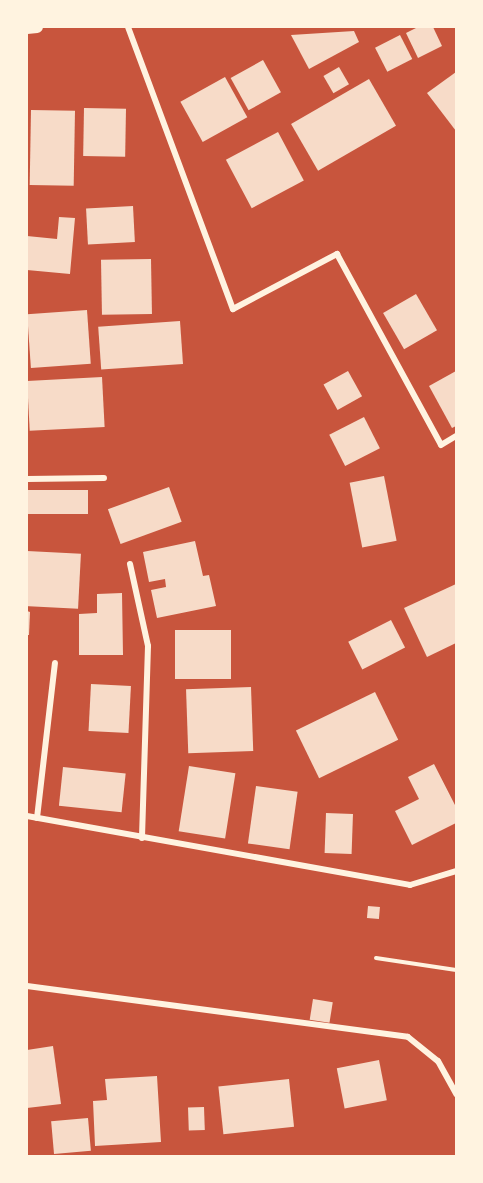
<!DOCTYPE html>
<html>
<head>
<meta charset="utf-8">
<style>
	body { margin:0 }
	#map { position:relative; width:483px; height:1183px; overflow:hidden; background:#c8553d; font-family:Barlow,sans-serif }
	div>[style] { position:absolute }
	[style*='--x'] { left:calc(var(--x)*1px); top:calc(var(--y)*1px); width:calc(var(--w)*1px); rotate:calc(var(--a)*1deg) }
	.building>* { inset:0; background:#f7dbc8; transform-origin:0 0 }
	.path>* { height:4px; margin:-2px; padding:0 2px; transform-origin:2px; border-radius:2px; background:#fff3e0 }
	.minor>* { height:6px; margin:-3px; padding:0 3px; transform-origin:3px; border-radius:3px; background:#fff3e0 }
	.secondary>* { height:12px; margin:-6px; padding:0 6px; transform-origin:6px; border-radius:6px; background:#fff3e0 }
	span { translate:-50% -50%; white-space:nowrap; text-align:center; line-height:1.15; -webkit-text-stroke:6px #fff3e0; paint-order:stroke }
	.frame { position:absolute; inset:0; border:28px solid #fff3e0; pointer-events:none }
</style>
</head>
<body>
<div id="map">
	<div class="building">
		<i style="clip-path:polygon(418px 27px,433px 27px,442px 46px,418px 58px,406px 33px)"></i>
		<i style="clip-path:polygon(354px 31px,359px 42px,309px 69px,291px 35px)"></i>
		<i style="left:400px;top:35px;width:27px;height:28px;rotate:63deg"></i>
		<i style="left:263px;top:60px;width:37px;height:37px;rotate:61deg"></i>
		<i style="left:339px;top:67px;width:20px;height:18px;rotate:60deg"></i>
		<i style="clip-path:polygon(456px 72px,456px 131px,427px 93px)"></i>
		<i style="left:225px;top:77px;width:46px;height:51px;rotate:61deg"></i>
		<i style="left:369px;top:79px;width:54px;height:90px;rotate:60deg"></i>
		<i style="left:84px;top:108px;width:42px;height:48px;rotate:1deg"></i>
		<i style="left:31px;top:110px;width:44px;height:75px;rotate:1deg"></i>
		<i style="left:278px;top:132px;width:55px;height:59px;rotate:62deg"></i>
		<i style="left:133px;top:206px;width:36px;height:47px;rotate:87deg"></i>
		<i style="clip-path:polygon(59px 217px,75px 218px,70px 274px,27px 270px,27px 236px,57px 239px)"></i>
		<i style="left:151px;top:259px;width:55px;height:50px;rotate:89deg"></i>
		<i style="left:416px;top:294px;width:42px;height:38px;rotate:60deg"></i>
		<i style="left:87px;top:310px;width:54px;height:60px;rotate:86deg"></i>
		<i style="left:180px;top:321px;width:43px;height:82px;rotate:86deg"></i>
		<i style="left:348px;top:371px;width:29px;height:28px;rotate:61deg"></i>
		<i style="clip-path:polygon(456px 371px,456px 426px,452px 428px,429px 386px)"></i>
		<i style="left:102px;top:377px;width:50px;height:75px;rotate:87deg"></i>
		<i style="left:364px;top:417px;width:35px;height:39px;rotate:63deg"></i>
		<i style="left:384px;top:476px;width:66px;height:35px;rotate:79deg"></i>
		<i style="left:169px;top:487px;width:37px;height:65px;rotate:70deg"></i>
		<i style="left:28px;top:490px;width:60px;height:24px"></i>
		<i style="clip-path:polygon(195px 541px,203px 576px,209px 575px,216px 606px,157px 618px,151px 590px,166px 587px,165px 579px,149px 582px,143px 552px)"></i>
		<i style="left:27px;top:551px;width:54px;height:55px;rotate:3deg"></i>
		<i style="clip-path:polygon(456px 584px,456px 643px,427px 657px,404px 608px)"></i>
		<i style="clip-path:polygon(122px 593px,123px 655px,79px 655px,79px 614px,97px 613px,97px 594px)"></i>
		<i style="clip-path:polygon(27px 611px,30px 612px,29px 635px,27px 635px)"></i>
		<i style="left:391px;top:620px;width:31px;height:48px;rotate:63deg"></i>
		<i style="left:175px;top:630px;width:56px;height:49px"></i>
		<i style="left:91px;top:684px;width:40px;height:47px;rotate:3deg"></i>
		<i style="left:251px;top:687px;width:64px;height:65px;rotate:88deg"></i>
		<i style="left:375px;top:692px;width:53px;height:88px;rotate:64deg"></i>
		<i style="clip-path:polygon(434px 764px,456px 807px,456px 823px,412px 845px,395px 811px,419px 799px,408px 777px)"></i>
		<i style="left:189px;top:766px;width:47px;height:66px;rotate:9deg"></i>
		<i style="left:63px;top:767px;width:63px;height:39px;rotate:6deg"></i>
		<i style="left:256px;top:786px;width:42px;height:58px;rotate:8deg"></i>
		<i style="left:326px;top:813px;width:27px;height:40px;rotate:2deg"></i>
		<i style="left:368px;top:906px;width:12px;height:12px;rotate:5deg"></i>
		<i style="left:313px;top:999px;width:20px;height:21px;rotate:9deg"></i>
		<i style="clip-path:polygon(53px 1046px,61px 1104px,27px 1108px,27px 1050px)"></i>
		<i style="left:379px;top:1060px;width:41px;height:43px;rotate:79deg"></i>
		<i style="clip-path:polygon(157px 1076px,161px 1142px,95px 1146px,93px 1101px,107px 1100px,105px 1079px)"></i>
		<i style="left:289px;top:1079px;width:48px;height:71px;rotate:84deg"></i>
		<i style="left:204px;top:1107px;width:23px;height:16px;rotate:88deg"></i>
		<i style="left:88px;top:1118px;width:33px;height:37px;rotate:85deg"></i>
	</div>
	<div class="path">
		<i style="--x:376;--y:958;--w:81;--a:8.5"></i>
	</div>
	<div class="minor">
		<i style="--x:128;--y:27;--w:301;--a:69.6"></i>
		<i style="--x:233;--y:309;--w:118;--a:-27.9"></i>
		<i style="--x:337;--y:254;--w:217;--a:61.4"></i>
		<i style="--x:441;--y:445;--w:17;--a:-31"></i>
		<i style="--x:27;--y:479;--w:77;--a:-0.7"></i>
		<i style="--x:130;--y:564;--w:84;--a:77.6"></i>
		<i style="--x:148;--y:646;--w:192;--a:91.8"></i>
		<i style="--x:27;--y:816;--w:389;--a:10.2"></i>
		<i style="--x:410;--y:885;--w:48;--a:-16.9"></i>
		<i style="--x:37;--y:818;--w:156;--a:-83.4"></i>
		<i style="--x:27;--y:986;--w:384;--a:7.6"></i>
		<i style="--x:408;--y:1037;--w:38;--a:39"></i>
		<i style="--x:438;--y:1061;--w:38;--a:61"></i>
	</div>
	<div class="secondary">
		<i style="--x:27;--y:28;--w:10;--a:-6"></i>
	</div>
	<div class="frame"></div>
</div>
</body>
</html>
